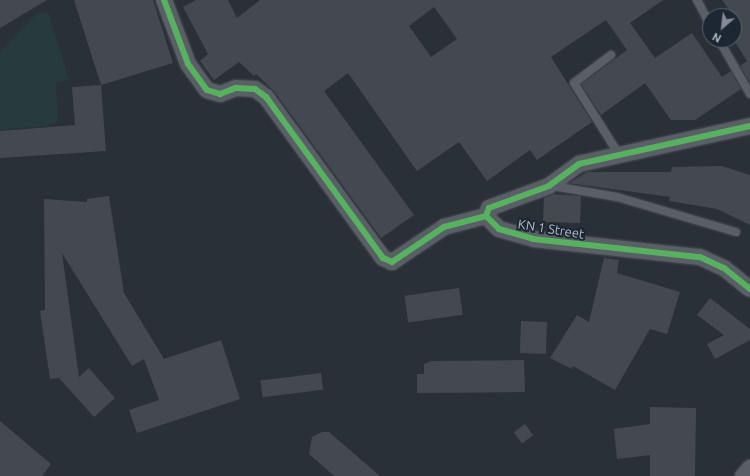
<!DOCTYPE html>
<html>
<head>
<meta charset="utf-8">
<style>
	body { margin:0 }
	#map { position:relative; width:750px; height:476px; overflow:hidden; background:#2a3038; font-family:Ubuntu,sans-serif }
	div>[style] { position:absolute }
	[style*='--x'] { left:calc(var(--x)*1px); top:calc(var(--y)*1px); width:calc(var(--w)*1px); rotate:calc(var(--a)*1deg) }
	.green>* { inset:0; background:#273a3e }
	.building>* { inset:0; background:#444950; transform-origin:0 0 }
	.roads { filter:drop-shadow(0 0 1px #484c53) drop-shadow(0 0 1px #484c53) }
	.service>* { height:8px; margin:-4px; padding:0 4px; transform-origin:4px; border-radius:4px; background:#5a5e66 }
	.minor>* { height:16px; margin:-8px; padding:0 8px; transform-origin:8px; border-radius:8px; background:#5a5e66 }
	.cycleway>* { height:6px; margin:-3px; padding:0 3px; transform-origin:3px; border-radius:3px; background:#56b35d }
	span { translate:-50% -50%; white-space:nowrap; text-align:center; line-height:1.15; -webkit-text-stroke:4px #1d2633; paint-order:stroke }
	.street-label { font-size:13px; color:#b4bcc9 }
	.north { position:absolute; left:702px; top:8px; width:40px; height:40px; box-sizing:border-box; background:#1d2633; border:1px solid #59626f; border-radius:50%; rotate:208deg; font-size:11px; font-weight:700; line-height:16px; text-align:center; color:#b4bcc9 }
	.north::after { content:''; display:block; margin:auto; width:14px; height:18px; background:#848b96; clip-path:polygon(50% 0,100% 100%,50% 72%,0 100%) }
</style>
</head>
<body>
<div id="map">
	<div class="green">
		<i style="clip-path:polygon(38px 12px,49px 14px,69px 80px,56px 83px,58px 121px,47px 126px,0 130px,0 52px)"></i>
	</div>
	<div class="building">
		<i style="clip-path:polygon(0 0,47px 0,0 28px)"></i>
		<i style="clip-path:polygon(74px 0,153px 0,173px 63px,101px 85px)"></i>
		<i style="clip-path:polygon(evenodd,196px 0,228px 0,237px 18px,260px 0,663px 0,630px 23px,655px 58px,692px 33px,722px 77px,731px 71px,741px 89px,695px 120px,671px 120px,645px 83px,601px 115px,581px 84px,627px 50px,606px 20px,551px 57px,592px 122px,537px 160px,530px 150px,487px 181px,459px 142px,417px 171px,348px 73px,324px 91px,414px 215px,381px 238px,274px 91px,256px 74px,254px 76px,239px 62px,214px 80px,200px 61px,208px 54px,183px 7px,196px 0,434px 7px,457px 39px,431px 57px,409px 26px,434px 7px)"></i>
		<i style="clip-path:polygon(722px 0,750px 0,750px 83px,740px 66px,747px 61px,734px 40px,734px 16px)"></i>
		<i style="clip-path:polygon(101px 85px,106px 151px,0 158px,0 131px,75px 125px,72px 87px)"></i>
		<i style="clip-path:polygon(722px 166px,750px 175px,750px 225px,717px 209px,669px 201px,670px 197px,569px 183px,587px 172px,671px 172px,672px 167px)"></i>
		<i style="clip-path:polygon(553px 194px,581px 196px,580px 223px,543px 222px,544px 198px)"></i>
		<i style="clip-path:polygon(109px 196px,124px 293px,164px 359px,221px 340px,240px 399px,137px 433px,129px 410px,159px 400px,144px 359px,132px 366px,62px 253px,79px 377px,89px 368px,115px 398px,94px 417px,59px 378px,50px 379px,40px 311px,45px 310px,44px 199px,87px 202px,87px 199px)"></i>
		<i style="clip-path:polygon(604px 258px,619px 260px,617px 273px,680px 292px,667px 334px,650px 329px,615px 390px,573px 366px,572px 369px,550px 358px,577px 315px,589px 322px)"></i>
		<i style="left:459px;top:288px;width:27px;height:55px;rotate:82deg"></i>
		<i style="clip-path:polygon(710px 298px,750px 329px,750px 340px,715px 359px,707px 344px,724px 335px,697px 315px)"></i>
		<i style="left:521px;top:321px;width:26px;height:32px;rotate:2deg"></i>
		<i style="clip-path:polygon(524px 360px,525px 392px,417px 393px,417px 374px,424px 374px,424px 364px,432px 361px)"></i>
		<i style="left:321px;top:373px;width:17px;height:61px;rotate:83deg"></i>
		<i style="clip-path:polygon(650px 407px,696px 408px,695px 476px,650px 476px,650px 455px,617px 459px,614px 429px,650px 424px)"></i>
		<i style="clip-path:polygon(0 421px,51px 464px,42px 476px,0 476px)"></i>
		<i style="left:525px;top:424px;width:14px;height:14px;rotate:54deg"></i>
		<i style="clip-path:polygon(322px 432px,329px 432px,380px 476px,334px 476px,309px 454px,312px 437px)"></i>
	</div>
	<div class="roads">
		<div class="service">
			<i style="--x:697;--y:0;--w:27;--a:62"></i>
			<i style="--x:719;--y:40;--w:62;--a:60.1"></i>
			<i style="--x:611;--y:55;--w:46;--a:142.9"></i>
			<i style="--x:574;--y:83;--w:86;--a:57.8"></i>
			<i style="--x:553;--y:186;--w:65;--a:9.8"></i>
			<i style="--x:617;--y:197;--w:124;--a:16.4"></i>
		</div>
		<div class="minor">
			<i style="--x:164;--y:0;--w:68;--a:69.4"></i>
			<i style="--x:188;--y:64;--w:32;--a:54"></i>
			<i style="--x:207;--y:90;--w:14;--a:17"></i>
			<i style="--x:220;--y:94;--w:17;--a:-21"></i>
			<i style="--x:236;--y:88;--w:19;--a:3"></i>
			<i style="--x:255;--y:89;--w:14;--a:36"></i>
			<i style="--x:266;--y:97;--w:199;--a:54"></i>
			<i style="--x:383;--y:258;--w:10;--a:24"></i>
			<i style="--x:392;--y:262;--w:63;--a:-33.9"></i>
			<i style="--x:444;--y:227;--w:43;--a:-14.7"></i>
			<i style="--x:750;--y:126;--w:175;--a:167.5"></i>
			<i style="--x:579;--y:164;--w:37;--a:144"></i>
			<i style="--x:549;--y:186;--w:64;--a:159.9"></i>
			<i style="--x:489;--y:208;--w:9;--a:111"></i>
			<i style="--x:486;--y:216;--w:18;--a:45"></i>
			<i style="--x:499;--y:229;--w:35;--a:16"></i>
			<i style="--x:533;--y:239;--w:168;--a:6.2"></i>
			<i style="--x:700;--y:257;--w:26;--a:25"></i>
			<i style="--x:724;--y:268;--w:33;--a:39"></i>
			<i style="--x:743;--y:476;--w:11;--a:-49"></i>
		</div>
	</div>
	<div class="cycleway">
		<i style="--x:164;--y:0;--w:68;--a:69.4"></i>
		<i style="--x:188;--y:64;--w:32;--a:54"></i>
		<i style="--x:207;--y:90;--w:14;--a:17"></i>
		<i style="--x:220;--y:94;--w:17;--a:-21"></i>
		<i style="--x:236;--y:88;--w:19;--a:3"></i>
		<i style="--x:255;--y:89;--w:14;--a:36"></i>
		<i style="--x:266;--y:97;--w:199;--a:54"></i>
		<i style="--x:383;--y:258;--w:10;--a:24"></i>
		<i style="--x:392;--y:262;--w:63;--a:-33.9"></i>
		<i style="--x:444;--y:227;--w:43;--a:-14.7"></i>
		<i style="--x:750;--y:126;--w:175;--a:167.5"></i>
		<i style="--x:579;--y:164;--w:37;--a:144"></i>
		<i style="--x:549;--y:186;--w:64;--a:159.9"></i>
		<i style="--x:489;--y:208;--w:9;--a:111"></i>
		<i style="--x:486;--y:216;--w:18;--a:45"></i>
		<i style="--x:499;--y:229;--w:35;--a:16"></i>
		<i style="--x:533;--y:239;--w:168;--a:6.2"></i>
		<i style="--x:700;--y:257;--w:26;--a:25"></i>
		<i style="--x:724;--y:268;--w:33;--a:39"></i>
	</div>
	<div class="street-label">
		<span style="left:551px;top:229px;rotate:9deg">KN 1 Street</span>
	</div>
	<div class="north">N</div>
</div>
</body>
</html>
